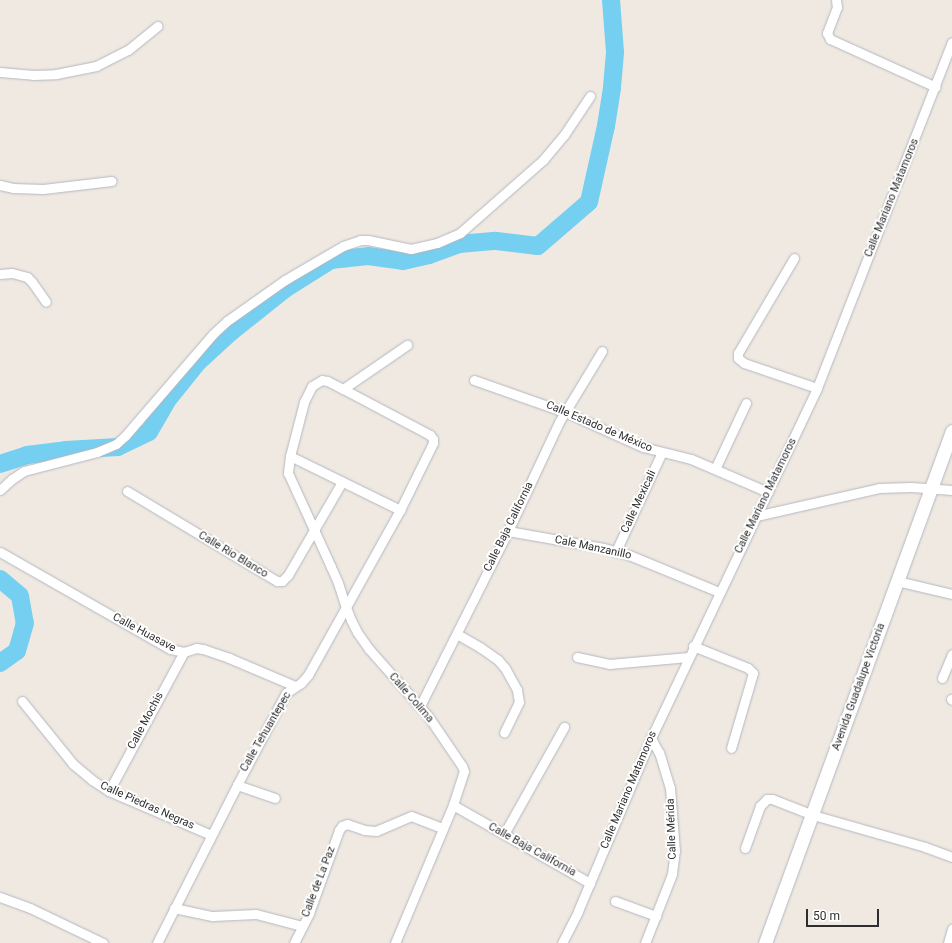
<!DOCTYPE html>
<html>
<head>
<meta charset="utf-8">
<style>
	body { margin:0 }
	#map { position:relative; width:952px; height:943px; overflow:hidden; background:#efe9e1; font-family:Roboto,sans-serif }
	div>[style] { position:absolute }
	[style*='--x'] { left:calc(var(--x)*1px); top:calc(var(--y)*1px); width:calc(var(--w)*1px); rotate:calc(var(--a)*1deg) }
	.river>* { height:18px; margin:-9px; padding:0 9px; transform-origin:9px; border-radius:9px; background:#75cff0 }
	.roads { filter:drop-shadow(0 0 1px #b4b7c1) drop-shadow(0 0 1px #b4b7c1) }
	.street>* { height:9px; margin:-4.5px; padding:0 4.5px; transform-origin:4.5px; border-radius:4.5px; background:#fff }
	.secondary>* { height:13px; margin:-6.5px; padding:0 6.5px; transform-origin:6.5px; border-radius:6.5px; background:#fff }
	span { translate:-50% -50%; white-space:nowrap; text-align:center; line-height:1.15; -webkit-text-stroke:4px #fff; paint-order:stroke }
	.street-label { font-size:11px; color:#2e2e2e }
	.scale { position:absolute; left:806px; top:909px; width:73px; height:18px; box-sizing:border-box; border:2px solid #2e2e2e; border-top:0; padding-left:5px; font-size:12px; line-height:14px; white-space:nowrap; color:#2e2e2e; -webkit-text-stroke:3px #fff; paint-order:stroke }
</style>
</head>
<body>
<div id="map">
	<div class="river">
		<i style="--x:0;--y:464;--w:28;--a:-18"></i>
		<i style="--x:27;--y:455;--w:39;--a:-7"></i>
		<i style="--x:66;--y:450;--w:52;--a:-3.3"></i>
		<i style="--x:118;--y:447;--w:34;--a:-26"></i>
		<i style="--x:149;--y:432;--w:39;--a:-60"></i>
		<i style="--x:169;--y:398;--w:46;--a:-51.1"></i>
		<i style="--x:198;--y:362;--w:45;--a:-42.3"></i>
		<i style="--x:231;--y:332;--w:69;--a:-38.5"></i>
		<i style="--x:285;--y:289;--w:54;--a:-32.2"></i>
		<i style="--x:331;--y:260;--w:37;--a:-6"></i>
		<i style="--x:368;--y:256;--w:35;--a:8"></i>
		<i style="--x:403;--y:261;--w:27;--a:-13"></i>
		<i style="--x:429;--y:255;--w:32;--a:-20"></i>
		<i style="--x:459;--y:244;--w:37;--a:-5"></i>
		<i style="--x:496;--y:241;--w:42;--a:6.8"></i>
		<i style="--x:538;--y:246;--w:67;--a:-40.8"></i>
		<i style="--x:589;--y:202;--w:78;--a:-77.4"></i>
		<i style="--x:606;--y:126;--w:39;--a:-81"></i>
		<i style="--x:612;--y:87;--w:35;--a:-85"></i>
		<i style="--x:615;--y:52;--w:52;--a:-94.4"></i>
		<i style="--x:0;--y:579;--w:26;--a:40"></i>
		<i style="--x:20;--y:596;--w:27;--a:80"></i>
		<i style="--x:25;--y:623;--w:29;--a:106"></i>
		<i style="--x:17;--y:651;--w:21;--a:145"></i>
	</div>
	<div class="roads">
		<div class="street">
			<i style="--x:836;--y:0;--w:7;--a:82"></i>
			<i style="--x:837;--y:7;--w:28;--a:111"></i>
			<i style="--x:827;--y:33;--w:7;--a:63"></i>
			<i style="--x:830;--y:39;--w:116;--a:24.4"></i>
			<i style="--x:0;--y:72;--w:33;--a:5"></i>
			<i style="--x:33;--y:75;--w:23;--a:-2"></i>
			<i style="--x:56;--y:74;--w:41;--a:-11.3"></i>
			<i style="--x:96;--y:66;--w:36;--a:-27"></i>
			<i style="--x:128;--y:50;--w:38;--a:-39"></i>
			<i style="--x:0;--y:185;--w:13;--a:13"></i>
			<i style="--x:13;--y:188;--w:30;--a:2"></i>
			<i style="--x:43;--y:189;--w:69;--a:-6.6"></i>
			<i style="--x:794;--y:258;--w:110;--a:120.5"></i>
			<i style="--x:738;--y:353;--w:5;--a:90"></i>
			<i style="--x:738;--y:358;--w:8;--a:40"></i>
			<i style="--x:744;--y:363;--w:77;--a:18.9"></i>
			<i style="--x:0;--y:274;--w:12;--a:-5"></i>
			<i style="--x:12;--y:273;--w:16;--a:15"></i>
			<i style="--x:27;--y:277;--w:7;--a:45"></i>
			<i style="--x:32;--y:282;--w:24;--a:55"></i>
			<i style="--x:474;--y:380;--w:96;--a:19.4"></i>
			<i style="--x:565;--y:412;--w:85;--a:24.2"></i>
			<i style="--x:643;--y:447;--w:49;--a:14"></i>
			<i style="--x:691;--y:459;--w:84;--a:23.2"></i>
			<i style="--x:343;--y:389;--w:78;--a:-34.5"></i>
			<i style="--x:290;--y:456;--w:123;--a:26.1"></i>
			<i style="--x:715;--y:469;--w:73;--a:-64.8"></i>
			<i style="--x:0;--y:490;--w:16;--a:-43"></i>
			<i style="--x:12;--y:479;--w:14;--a:-34"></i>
			<i style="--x:24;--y:471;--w:75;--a:-14.6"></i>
			<i style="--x:97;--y:452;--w:21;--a:-23"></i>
			<i style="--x:116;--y:444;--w:12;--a:-42"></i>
			<i style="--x:125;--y:436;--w:135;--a:-49.2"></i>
			<i style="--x:213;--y:334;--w:19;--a:-43"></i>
			<i style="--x:227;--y:321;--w:71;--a:-35.3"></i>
			<i style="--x:285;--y:280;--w:67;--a:-30.4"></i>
			<i style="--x:343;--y:246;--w:18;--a:-19"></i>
			<i style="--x:360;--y:240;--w:8;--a:0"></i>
			<i style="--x:368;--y:240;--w:44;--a:11.8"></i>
			<i style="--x:411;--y:249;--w:27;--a:-13"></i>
			<i style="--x:437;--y:243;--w:25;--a:-23"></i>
			<i style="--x:460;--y:233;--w:111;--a:-41.3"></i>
			<i style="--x:543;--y:160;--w:33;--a:-50"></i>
			<i style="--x:564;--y:135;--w:47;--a:-56.3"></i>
			<i style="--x:127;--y:491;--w:175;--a:31"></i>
			<i style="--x:277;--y:581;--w:5;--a:0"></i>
			<i style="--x:282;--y:581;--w:8;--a:-45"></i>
			<i style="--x:288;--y:575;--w:108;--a:-59.9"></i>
			<i style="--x:756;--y:516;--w:126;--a:-12.8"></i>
			<i style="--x:879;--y:488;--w:32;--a:-2"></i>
			<i style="--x:911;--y:487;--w:41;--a:4.2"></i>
			<i style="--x:508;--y:531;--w:97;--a:10"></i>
			<i style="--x:604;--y:548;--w:26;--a:16"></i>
			<i style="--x:629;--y:555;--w:97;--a:22.3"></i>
			<i style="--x:616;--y:551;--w:109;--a:-65.1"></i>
			<i style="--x:0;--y:552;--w:196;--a:29.7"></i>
			<i style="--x:170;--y:649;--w:14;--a:12"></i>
			<i style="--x:184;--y:652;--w:13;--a:-18"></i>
			<i style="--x:196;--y:648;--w:7;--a:8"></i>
			<i style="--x:203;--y:649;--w:28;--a:19"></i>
			<i style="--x:229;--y:658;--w:72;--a:23"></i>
			<i style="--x:897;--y:581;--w:57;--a:13.3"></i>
			<i style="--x:457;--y:634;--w:28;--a:30"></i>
			<i style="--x:481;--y:648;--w:21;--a:35"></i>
			<i style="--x:498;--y:660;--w:11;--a:49"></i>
			<i style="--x:505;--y:668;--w:25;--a:61"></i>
			<i style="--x:517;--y:690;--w:12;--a:81"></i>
			<i style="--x:519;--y:702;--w:34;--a:116"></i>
			<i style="--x:693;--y:646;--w:59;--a:21.8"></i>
			<i style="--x:748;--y:668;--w:7;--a:45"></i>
			<i style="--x:753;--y:673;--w:78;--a:106.3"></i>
			<i style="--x:577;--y:657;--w:33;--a:12"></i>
			<i style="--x:609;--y:664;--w:80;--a:-5"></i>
			<i style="--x:942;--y:678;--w:26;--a:-67"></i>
			<i style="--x:951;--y:699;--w:1;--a:45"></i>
			<i style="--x:22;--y:701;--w:81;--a:51"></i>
			<i style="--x:73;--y:764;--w:25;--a:40"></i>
			<i style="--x:92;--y:780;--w:20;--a:33"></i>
			<i style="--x:109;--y:791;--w:111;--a:23.3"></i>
			<i style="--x:420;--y:706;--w:196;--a:-63.3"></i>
			<i style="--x:508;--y:531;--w:120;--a:-64.9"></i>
			<i style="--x:559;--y:422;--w:83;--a:-58.8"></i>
			<i style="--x:237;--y:785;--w:40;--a:18.9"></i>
			<i style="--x:109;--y:791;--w:158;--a:-61.7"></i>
			<i style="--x:453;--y:805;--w:158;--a:29.7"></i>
			<i style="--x:504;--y:834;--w:123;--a:-60.7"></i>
			<i style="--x:745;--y:848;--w:45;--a:-70.3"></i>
			<i style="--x:760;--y:806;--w:10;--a:-45"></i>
			<i style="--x:767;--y:799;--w:5;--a:0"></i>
			<i style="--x:772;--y:799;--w:44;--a:21.3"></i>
			<i style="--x:813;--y:815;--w:116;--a:15.9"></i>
			<i style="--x:925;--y:847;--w:29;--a:20"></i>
			<i style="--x:0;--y:897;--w:32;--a:20"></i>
			<i style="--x:30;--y:908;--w:81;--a:25.6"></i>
			<i style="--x:615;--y:901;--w:44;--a:20.1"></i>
			<i style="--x:174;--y:908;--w:40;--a:12"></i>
			<i style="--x:213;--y:916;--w:43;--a:-2.7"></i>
			<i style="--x:256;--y:914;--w:48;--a:14.6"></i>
			<i style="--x:157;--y:943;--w:177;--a:-63.1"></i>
			<i style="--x:237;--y:785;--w:104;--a:-62"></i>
			<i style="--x:286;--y:693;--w:18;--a:-34"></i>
			<i style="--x:301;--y:683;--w:11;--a:-49"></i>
			<i style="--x:308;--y:675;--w:78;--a:-60.8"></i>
			<i style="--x:346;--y:607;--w:111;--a:-60.9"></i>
			<i style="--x:400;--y:510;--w:75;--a:-63.8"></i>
			<i style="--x:433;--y:443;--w:4;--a:-90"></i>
			<i style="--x:433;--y:439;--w:5;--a:-127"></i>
			<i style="--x:430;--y:435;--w:98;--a:-152.1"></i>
			<i style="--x:343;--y:389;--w:18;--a:-153"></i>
			<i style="--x:327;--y:381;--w:5;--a:-169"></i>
			<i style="--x:322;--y:380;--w:12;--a:149"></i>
			<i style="--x:312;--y:386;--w:18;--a:117"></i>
			<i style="--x:304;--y:402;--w:56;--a:104.5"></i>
			<i style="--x:290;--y:456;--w:17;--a:97"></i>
			<i style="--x:288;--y:473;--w:103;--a:65.4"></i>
			<i style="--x:331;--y:567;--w:17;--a:66"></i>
			<i style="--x:338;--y:583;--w:25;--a:72"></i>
			<i style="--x:346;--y:607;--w:14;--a:69"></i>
			<i style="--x:351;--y:620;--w:13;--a:63"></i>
			<i style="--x:357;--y:632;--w:21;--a:55"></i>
			<i style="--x:369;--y:649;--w:89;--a:48.6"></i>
			<i style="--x:428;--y:716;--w:60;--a:55.8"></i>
			<i style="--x:462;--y:766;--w:5;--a:68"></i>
			<i style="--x:464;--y:771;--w:36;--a:108"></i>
			<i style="--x:453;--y:805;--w:150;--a:112.8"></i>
			<i style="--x:294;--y:943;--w:34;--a:-63"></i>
			<i style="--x:309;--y:913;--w:88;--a:-70.1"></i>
			<i style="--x:339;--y:830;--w:5;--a:-53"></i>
			<i style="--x:342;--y:826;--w:5;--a:-22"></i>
			<i style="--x:347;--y:824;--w:18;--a:19"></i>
			<i style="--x:364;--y:830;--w:12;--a:5"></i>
			<i style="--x:376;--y:831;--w:38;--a:-23"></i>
			<i style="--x:411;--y:816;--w:34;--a:21"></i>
			<i style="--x:562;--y:943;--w:36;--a:-63"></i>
			<i style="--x:578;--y:911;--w:188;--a:-67.1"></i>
			<i style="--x:651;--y:738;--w:387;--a:-64.6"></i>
			<i style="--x:817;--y:388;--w:371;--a:-68.7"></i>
			<i style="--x:645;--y:943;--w:74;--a:-68.6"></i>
			<i style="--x:672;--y:874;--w:23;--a:-83"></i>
			<i style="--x:675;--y:851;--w:63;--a:-94.5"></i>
			<i style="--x:670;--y:788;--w:37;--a:-107"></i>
			<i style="--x:659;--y:753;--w:17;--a:-118"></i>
			<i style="--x:948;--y:943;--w:15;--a:-74"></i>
		</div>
		<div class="secondary">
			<i style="--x:765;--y:943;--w:545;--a:-69.94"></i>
		</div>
	</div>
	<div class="street-label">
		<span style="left:892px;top:198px;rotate:-68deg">Calle Mariano Matamoros</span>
		<span style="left:599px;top:427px;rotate:23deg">Calle Estado de México</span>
		<span style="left:766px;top:496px;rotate:-64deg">Calle Mariano Matamoros</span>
		<span style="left:639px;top:502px;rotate:-65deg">Calle Mexicali</span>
		<span style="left:509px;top:527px;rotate:-64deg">Calle Baja California</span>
		<span style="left:593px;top:548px;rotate:12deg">Cale Manzanillo</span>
		<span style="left:233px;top:555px;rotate:31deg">Calle Rio Blanco</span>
		<span style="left:144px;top:633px;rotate:28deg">Calle Huasave</span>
		<span style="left:859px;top:687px;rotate:-70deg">Avenida Guadalupe Victoria</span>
		<span style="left:411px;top:698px;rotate:49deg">Calle Colima</span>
		<span style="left:146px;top:721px;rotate:-62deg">Calle Mochis</span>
		<span style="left:266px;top:732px;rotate:-60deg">Calle Tehuantepec</span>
		<span style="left:629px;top:790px;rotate:-67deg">Calle Mariano Matamoros</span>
		<span style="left:147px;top:806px;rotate:24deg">Calle Piedras Negras</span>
		<span style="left:672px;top:829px;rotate:-92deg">Calle Mérida</span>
		<span style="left:532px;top:850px;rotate:29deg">Calle Baja California</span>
		<span style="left:319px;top:882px;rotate:-69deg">Calle de La Paz</span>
	</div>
	<div class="scale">50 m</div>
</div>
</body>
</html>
